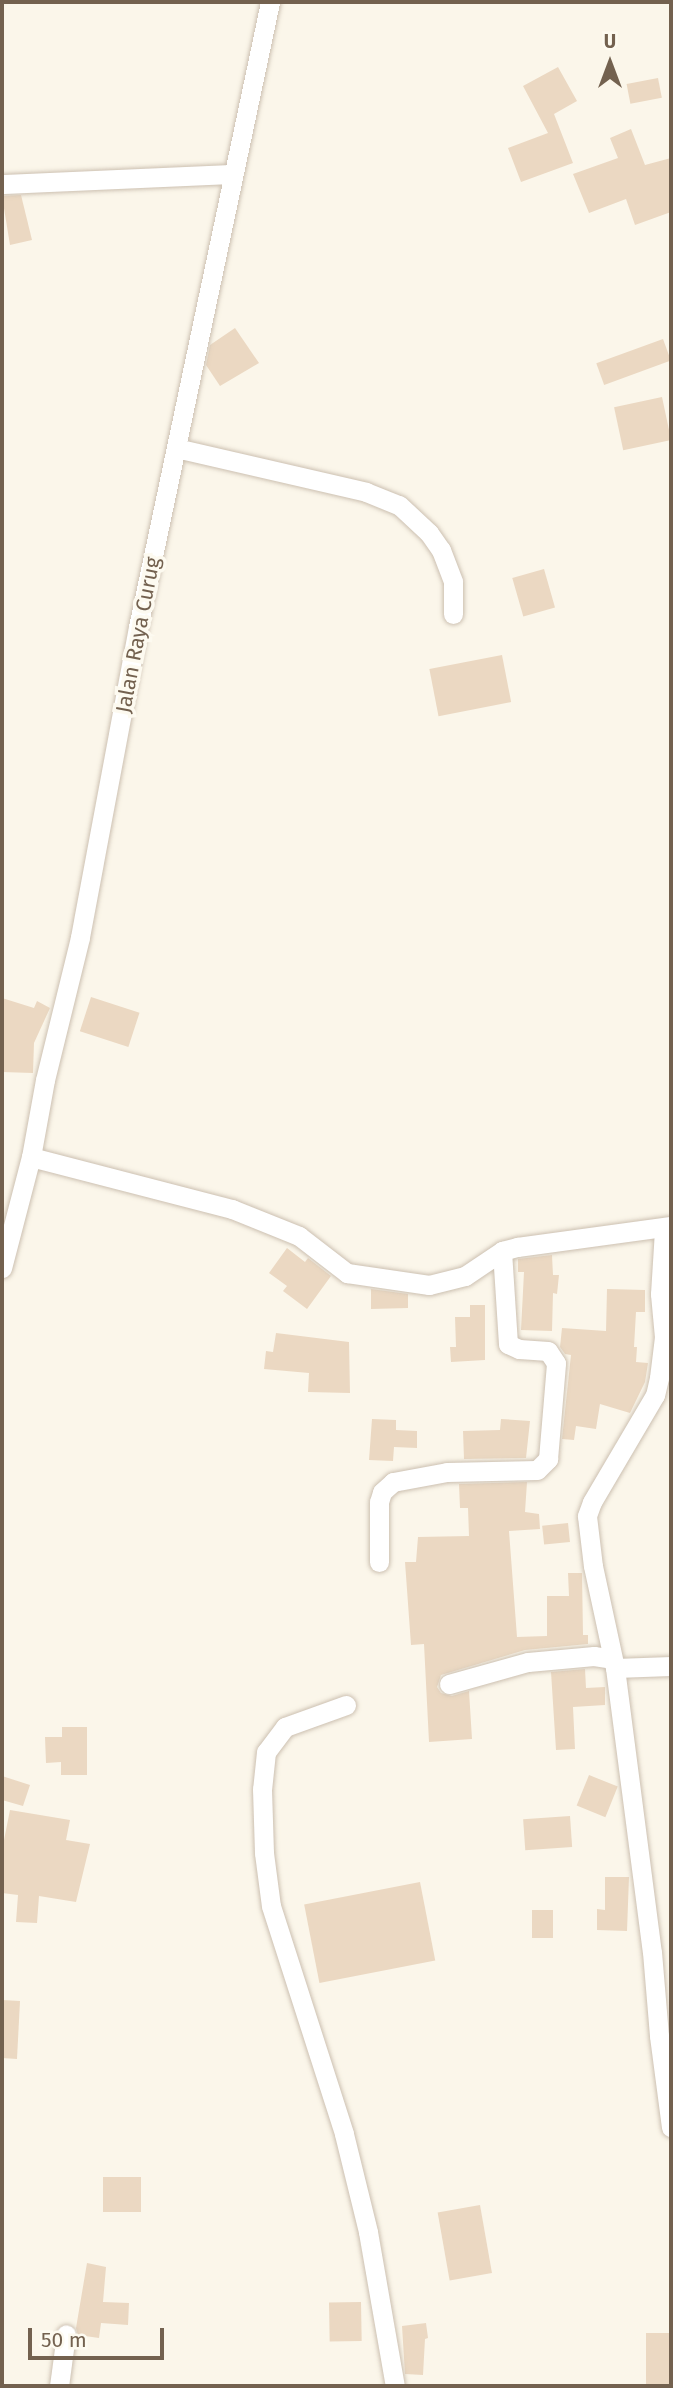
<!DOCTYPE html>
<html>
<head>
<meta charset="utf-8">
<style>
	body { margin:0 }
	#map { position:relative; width:673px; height:2388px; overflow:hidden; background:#fbf6ea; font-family:"Fira Sans",sans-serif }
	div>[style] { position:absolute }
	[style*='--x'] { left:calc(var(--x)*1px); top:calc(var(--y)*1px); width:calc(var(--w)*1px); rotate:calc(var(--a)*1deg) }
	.building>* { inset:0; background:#ebd8c2; transform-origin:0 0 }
	.roads { filter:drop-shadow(0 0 2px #ccc0b1) drop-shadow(0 0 2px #ccc0b1) }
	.minor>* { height:19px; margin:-9.5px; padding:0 9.5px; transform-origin:9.5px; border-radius:9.5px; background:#fff }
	span { translate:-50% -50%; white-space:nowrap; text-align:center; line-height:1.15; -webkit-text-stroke:7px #fdfaf0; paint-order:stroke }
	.street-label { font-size:21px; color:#73614f }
	.frame { position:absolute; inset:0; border:4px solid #73614f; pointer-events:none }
	.north { position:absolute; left:575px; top:28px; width:70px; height:70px; -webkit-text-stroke:5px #fdfaf0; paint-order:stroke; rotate:0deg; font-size:19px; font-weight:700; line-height:28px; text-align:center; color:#73614f }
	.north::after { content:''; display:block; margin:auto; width:24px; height:32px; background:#73614f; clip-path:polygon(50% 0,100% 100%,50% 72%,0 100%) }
	.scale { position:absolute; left:28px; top:2328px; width:136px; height:32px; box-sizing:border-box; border:4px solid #73614f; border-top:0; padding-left:9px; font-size:21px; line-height:24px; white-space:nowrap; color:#73614f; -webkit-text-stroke:5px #fdfaf0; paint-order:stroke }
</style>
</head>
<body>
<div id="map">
	<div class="building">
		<i style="clip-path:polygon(558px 67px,577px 101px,554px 114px,573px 163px,521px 182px,508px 148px,548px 133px,523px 86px)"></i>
		<i style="left:658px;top:78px;width:20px;height:32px;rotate:79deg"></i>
		<i style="clip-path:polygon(631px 129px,645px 165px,671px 158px,671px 212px,635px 225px,626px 199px,589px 213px,573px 174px,618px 158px,610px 138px)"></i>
		<i style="clip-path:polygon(21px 195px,32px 240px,10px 245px,2px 196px)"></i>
		<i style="clip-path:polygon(235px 328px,259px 363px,220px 386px,206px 365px,210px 345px)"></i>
		<i style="left:663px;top:339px;width:23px;height:71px;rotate:70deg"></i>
		<i style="left:662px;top:397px;width:44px;height:49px;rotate:78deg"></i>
		<i style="left:544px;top:569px;width:40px;height:33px;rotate:74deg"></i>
		<i style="left:502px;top:655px;width:48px;height:74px;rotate:79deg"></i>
		<i style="left:91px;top:997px;width:51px;height:36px;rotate:18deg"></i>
		<i style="clip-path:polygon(2px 998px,34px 1008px,37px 1001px,50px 1008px,34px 1043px,33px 1073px,2px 1072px)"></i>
		<i style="clip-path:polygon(287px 1248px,305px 1262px,308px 1258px,331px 1276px,307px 1309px,283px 1291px,287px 1286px,269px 1273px)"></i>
		<i style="clip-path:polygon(552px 1255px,553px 1275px,559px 1275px,557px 1294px,553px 1293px,552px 1331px,521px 1330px,524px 1272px,518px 1272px,518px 1259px)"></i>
		<i style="clip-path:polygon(371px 1289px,408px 1294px,408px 1308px,371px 1309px)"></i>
		<i style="clip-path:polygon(607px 1289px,645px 1290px,645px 1312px,636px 1312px,634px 1347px,637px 1347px,636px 1362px,648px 1363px,645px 1382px,630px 1413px,600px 1404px,596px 1429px,576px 1426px,574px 1440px,562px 1439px,571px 1355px,565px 1354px,560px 1347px,562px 1328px,606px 1331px)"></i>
		<i style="clip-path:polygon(470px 1305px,485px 1305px,485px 1360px,451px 1362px,450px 1347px,456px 1347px,455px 1317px,470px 1317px)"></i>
		<i style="clip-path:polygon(276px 1333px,349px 1342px,350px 1393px,308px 1392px,309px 1373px,264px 1369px,266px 1351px,273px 1352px)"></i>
		<i style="clip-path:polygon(372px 1419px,396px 1420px,396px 1430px,417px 1431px,417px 1448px,394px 1447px,393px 1461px,369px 1460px)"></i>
		<i style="clip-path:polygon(501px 1419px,530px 1421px,526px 1458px,464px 1459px,463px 1431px,500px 1430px)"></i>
		<i style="clip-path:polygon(527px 1482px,525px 1512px,539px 1514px,540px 1529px,509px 1531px,517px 1637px,547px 1636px,547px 1596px,569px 1596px,568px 1573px,582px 1573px,583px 1635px,588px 1635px,588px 1644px,525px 1650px,441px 1675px,437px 1687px,441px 1693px,452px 1696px,469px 1691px,472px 1739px,429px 1742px,424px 1644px,411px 1645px,405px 1562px,416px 1562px,418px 1537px,469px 1536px,468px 1508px,460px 1508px,459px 1484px)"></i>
		<i style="left:568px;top:1523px;width:19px;height:26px;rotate:84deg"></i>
		<i style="clip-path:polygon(585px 1669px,586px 1688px,605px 1687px,605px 1705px,573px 1707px,575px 1749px,556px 1750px,551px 1672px)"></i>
		<i style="clip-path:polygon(62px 1727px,87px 1727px,87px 1775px,61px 1775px,61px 1762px,46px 1763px,45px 1737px,62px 1737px)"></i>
		<i style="left:589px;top:1775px;width:31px;height:33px;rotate:22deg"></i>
		<i style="clip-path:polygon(2px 1776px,30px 1785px,23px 1806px,2px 1800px)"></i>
		<i style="clip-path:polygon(10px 1810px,70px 1820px,66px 1840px,90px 1844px,76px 1902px,39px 1896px,37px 1923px,16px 1922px,18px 1895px,2px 1893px,2px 1850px)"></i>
		<i style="left:570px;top:1816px;width:31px;height:47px;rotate:86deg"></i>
		<i style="clip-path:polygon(605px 1877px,629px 1877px,627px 1931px,597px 1930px,597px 1909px,605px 1910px)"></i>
		<i style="left:420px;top:1882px;width:80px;height:118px;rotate:79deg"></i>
		<i style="left:553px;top:1910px;width:28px;height:21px;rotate:90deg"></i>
		<i style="clip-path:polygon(2px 2000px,20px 2001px,17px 2059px,2px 2058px)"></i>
		<i style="left:103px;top:2177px;width:38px;height:35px"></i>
		<i style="left:480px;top:2205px;width:69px;height:43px;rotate:80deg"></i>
		<i style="clip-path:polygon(87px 2263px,106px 2267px,103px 2302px,129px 2303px,128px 2325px,101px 2323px,99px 2338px,78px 2335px,76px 2328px)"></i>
		<i style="left:361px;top:2302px;width:39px;height:32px;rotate:89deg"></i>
		<i style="clip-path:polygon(426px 2323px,428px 2338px,425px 2339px,423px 2375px,405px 2374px,402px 2326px)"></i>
		<i style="left:671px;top:2333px;width:53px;height:25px;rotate:90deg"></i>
	</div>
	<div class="roads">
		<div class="minor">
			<i style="--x:2;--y:184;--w:231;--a:-2.5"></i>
			<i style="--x:176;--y:448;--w:195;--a:13"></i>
			<i style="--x:366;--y:492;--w:35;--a:22"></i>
			<i style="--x:399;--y:505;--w:41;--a:43"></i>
			<i style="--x:429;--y:533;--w:21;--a:55"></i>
			<i style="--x:441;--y:550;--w:34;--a:69"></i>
			<i style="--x:453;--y:582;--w:32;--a:90"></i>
			<i style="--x:31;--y:1157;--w:208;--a:14.5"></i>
			<i style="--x:232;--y:1209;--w:72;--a:21.9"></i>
			<i style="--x:299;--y:1236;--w:61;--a:37.6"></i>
			<i style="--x:347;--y:1273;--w:83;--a:8.3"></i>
			<i style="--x:429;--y:1285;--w:37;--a:-14"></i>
			<i style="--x:465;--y:1276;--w:45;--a:-34"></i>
			<i style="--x:502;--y:1251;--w:16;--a:-15"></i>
			<i style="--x:517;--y:1247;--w:155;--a:-7.8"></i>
			<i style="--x:664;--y:1230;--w:64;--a:93.6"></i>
			<i style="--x:660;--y:1294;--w:43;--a:84.7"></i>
			<i style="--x:664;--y:1337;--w:41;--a:97"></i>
			<i style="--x:659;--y:1378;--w:17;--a:103"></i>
			<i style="--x:655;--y:1395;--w:124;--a:120.5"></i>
			<i style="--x:592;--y:1502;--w:15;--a:110"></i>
			<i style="--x:587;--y:1516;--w:50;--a:83.2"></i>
			<i style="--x:593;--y:1566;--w:104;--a:77.8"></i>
			<i style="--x:615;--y:1668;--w:286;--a:82.6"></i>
			<i style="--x:652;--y:1952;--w:84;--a:85.2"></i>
			<i style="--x:659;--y:2036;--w:92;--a:82.5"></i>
			<i style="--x:2;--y:1268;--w:115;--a:-75.4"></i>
			<i style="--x:31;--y:1157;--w:78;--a:-79.7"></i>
			<i style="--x:45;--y:1080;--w:147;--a:-76.2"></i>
			<i style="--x:80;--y:937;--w:315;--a:-79.4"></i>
			<i style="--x:138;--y:627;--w:639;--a:-78.07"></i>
			<i style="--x:379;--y:1562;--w:60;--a:-90"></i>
			<i style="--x:379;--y:1502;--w:10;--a:-73"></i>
			<i style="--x:382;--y:1492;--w:15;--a:-42"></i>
			<i style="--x:393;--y:1482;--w:55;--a:-10.5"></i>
			<i style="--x:447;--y:1472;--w:90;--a:-1.3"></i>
			<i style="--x:537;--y:1470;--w:16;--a:-45"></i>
			<i style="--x:548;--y:1459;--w:96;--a:-85.2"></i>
			<i style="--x:556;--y:1363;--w:14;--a:-124"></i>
			<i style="--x:548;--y:1351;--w:29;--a:-176"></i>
			<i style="--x:519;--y:1349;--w:12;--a:-156"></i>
			<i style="--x:508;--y:1344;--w:93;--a:-93.7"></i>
			<i style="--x:615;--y:1668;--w:56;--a:-2"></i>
			<i style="--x:449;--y:1684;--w:82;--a:-15.6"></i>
			<i style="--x:528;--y:1662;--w:66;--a:-5.2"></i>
			<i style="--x:594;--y:1656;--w:18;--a:9"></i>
			<i style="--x:346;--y:1705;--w:65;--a:160.2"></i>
			<i style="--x:285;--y:1727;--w:31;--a:127"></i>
			<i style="--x:266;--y:1752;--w:37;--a:96"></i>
			<i style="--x:262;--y:1789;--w:64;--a:88.2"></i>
			<i style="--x:264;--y:1853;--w:53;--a:82.5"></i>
			<i style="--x:271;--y:1906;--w:239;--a:72.2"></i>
			<i style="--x:344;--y:2134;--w:101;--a:76.2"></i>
			<i style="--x:368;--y:2232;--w:156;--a:80.1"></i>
			<i style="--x:59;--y:2386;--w:52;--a:-82.3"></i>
		</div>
	</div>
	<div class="street-label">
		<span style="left:138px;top:635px;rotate:-79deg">Jalan Raya Curug</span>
	</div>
	<div class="frame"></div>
	<div class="north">U</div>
	<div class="scale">50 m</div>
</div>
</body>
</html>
